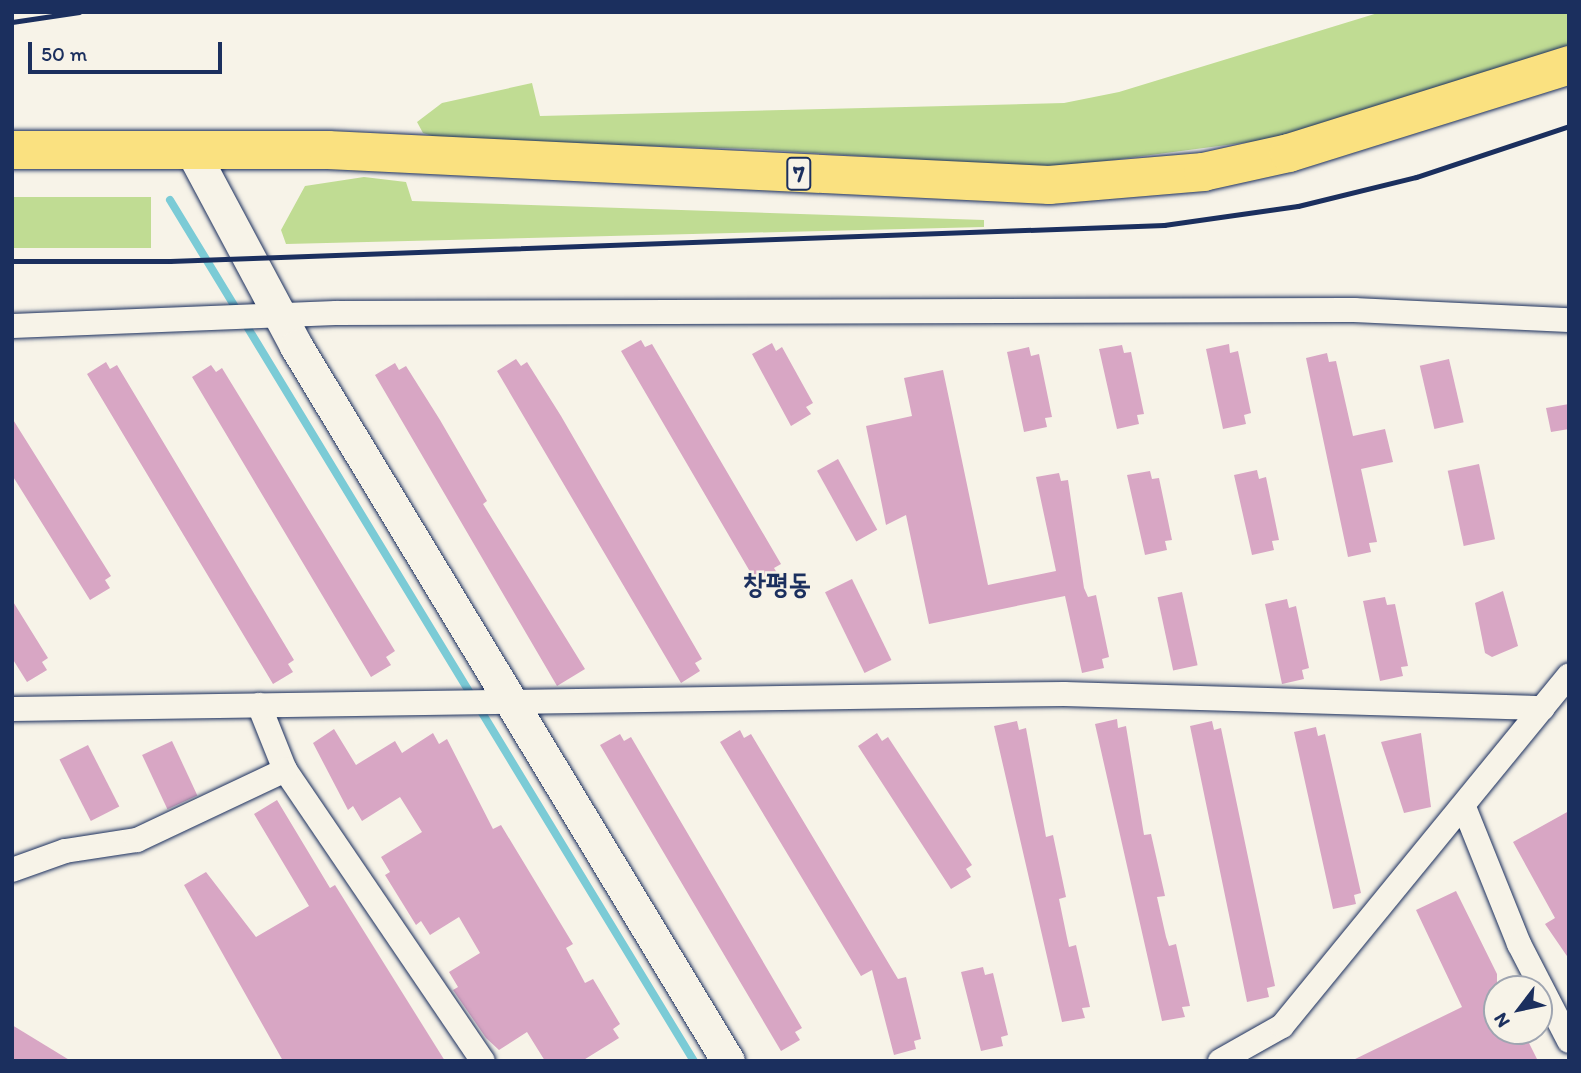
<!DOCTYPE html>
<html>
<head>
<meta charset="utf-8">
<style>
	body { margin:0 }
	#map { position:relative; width:1581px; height:1073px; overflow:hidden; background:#f7f3e8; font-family:Itim,"Poor Story",sans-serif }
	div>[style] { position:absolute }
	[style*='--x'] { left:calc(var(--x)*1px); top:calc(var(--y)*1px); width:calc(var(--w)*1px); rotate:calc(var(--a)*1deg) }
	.green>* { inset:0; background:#c0dc93; transform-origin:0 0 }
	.stream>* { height:8px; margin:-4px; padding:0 4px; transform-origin:4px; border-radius:4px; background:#7bcbd6 }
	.building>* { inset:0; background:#d8a6c4; transform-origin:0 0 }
	.roads { filter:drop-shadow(0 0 2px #1b2f5e) drop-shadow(0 0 2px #1b2f5e) }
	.street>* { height:24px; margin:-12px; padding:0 12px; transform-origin:12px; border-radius:12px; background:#f7f3e8 }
	.secondary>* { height:33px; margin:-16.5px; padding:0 16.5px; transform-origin:16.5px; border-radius:16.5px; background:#f7f3e8 }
	.highway>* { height:38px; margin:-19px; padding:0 19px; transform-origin:19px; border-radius:19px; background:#fae180 }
	.rail>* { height:5px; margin:-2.5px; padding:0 2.5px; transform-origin:2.5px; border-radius:2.5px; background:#1b2f5e }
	span { translate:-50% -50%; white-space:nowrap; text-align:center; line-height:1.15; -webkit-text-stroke:5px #f7f3e8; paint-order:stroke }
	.shield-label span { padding:2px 5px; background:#f7f3e8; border:2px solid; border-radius:5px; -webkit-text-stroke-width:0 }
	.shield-label { font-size:23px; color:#1b2f5e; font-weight:700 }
	.quarter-label { font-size:28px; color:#1b2f5e; font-weight:700 }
	.frame { position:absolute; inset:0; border:14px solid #1b2f5e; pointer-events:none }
	.north { position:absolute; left:1483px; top:975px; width:70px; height:70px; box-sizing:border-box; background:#f7f3e8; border:2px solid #9fa5b1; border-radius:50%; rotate:238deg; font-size:19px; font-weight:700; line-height:28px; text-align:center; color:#1b2f5e }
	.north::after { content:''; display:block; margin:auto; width:24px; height:32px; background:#1b2f5e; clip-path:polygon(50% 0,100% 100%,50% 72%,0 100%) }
	.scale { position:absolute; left:28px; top:42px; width:194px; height:32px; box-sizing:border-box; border:4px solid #1b2f5e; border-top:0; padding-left:9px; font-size:21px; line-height:24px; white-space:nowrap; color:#1b2f5e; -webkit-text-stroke:5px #f7f3e8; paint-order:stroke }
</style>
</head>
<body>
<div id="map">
	<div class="green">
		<i style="clip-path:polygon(1381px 12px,1569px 12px,1569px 45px,1345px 120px,1257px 141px,1052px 168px,752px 149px,445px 140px,423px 133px,417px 122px,442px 103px,532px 83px,540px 116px,1064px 103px,1119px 92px)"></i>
		<i style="clip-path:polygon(364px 177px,406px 182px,412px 201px,984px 220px,984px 227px,286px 244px,281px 230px,305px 186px)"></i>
		<i style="left:12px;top:197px;width:139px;height:51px"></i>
	</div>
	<div class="stream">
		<i style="--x:170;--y:200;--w:1008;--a:58.68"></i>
	</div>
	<div class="building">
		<i style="clip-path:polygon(641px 340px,645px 347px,652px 344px,781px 564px,774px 568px,779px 576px,759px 587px,621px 351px)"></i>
		<i style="clip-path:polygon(772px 343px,776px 351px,782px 347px,813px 403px,806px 407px,811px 414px,791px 426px,752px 354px)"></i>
		<i style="clip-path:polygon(1229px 344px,1230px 353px,1238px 351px,1251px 413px,1244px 415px,1246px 424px,1223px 429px,1206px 349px)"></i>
		<i style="clip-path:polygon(1122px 345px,1124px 353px,1131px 352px,1144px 414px,1137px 415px,1139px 424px,1117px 429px,1099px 349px)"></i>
		<i style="clip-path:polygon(1029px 347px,1031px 356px,1039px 354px,1052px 417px,1045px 418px,1047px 427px,1024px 432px,1007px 352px)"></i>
		<i style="clip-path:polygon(1327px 353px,1329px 362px,1336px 361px,1353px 436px,1385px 429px,1393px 462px,1361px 469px,1377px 542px,1369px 543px,1371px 552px,1348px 557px,1306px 358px)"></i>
		<i style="clip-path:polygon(516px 359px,521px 366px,527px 362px,561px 416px,702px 659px,695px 663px,700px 671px,681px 683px,497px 371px)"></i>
		<i style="left:1449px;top:359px;width:65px;height:30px;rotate:77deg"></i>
		<i style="clip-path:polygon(106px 362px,110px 369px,117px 365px,294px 660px,288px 664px,293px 672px,273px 684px,87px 374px)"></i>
		<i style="clip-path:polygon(395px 363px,399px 370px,406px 366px,440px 420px,487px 501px,483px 504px,585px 669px,557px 686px,375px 375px)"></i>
		<i style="clip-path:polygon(211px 365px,216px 372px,222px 368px,395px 651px,386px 657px,391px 665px,371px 677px,192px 377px)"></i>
		<i style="clip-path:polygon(943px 370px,988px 585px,1056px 571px,1036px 477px,1059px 473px,1061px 481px,1068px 480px,1084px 588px,1088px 597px,1096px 595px,1109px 657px,1102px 659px,1104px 668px,1082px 673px,1065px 596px,929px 624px,906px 515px,886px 525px,866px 426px,912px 416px,904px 378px)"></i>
		<i style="clip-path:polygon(1569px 404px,1569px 429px,1551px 432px,1546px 408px)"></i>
		<i style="clip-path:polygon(12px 418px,111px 576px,105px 580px,110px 588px,90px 600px,12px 475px)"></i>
		<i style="left:838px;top:459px;width:81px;height:24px;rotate:61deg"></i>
		<i style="left:1479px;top:464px;width:77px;height:32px;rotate:78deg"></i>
		<i style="clip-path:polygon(1257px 470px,1259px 479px,1266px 477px,1279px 540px,1272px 541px,1274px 550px,1252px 555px,1234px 475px)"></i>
		<i style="clip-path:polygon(1150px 471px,1152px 479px,1159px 478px,1172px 540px,1165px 541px,1167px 550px,1145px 555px,1127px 475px)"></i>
		<i style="left:852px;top:579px;width:90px;height:30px;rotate:64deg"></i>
		<i style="clip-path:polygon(1503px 591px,1518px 646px,1492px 657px,1485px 653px,1475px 603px)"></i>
		<i style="left:1182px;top:592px;width:75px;height:25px;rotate:78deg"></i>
		<i style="clip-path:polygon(1385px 597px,1387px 605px,1395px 604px,1408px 666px,1401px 667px,1403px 676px,1380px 681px,1363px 601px)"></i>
		<i style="clip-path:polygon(1287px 599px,1289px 608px,1296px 606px,1309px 668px,1302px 670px,1304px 679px,1282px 684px,1265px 604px)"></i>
		<i style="clip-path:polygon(12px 600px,48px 658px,42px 662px,47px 670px,27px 682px,12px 658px)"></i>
		<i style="clip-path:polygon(1117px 719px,1118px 728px,1126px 726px,1144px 835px,1151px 834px,1165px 896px,1157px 897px,1166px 937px,1169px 946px,1176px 944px,1190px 1006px,1182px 1007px,1185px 1017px,1162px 1021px,1095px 724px)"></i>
		<i style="clip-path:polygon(1017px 721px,1019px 730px,1026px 728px,1046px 837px,1053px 835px,1066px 897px,1059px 899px,1067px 938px,1069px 947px,1076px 945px,1090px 1007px,1082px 1008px,1085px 1018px,1062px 1022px,994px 726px)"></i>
		<i style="clip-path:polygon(1212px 721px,1214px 730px,1221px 728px,1275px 986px,1267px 988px,1269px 997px,1247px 1002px,1190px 726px)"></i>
		<i style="clip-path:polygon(1316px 727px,1318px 736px,1325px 734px,1361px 893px,1354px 895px,1356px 904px,1333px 909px,1294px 732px)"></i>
		<i style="clip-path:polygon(334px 729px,356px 765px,395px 741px,402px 753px,433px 733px,439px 744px,447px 739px,493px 829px,501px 825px,573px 944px,566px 948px,585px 983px,593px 979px,620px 1024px,613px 1029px,619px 1038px,582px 1061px,545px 1061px,527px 1032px,499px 1050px,486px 1038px,453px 990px,458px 987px,449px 972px,480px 953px,459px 917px,430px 935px,421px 921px,416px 925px,385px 875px,390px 872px,381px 857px,422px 832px,400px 797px,362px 821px,353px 806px,348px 810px,313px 743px)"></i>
		<i style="clip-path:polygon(740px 730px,744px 738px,751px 734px,898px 979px,906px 977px,921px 1039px,914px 1041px,916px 1049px,894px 1055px,872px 970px,861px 976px,720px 742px)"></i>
		<i style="clip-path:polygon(877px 733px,882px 741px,888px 737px,972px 865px,966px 869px,971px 877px,951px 889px,858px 746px)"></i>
		<i style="clip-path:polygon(1421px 733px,1431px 807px,1404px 813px,1381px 742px)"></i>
		<i style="clip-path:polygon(620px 734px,624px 741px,631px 737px,802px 1028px,795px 1032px,800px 1040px,781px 1051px,600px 745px)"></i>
		<i style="left:172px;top:741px;width:60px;height:33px;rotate:65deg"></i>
		<i style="left:88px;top:745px;width:69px;height:32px;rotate:63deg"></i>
		<i style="clip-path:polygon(277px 800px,330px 888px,335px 885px,445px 1061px,283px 1061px,184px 885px,206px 872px,256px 937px,309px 906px,254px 814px)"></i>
		<i style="clip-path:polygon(1569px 811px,1569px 959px,1545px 924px,1555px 918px,1513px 842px)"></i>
		<i style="clip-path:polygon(1456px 891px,1497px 974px,1497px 1031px,1523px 1031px,1538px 1061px,1351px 1061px,1462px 1007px,1416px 910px)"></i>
		<i style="clip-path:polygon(983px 967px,985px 975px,993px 973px,1008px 1035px,1001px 1037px,1003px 1046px,981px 1051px,961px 972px)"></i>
		<i style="clip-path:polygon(12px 1025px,71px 1061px,12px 1061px)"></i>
	</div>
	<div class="roads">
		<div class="street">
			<i style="--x:12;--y:326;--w:324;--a:-2.3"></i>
			<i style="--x:336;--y:313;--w:1018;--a:-0.17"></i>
			<i style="--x:1354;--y:310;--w:215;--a:2.7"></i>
			<i style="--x:259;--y:705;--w:70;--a:68.2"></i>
			<i style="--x:285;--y:770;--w:352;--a:55.8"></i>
			<i style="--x:12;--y:709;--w:1052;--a:-0.82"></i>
			<i style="--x:1064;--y:694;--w:479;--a:1.7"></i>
			<i style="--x:1464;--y:807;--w:148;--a:68.1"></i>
			<i style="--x:1519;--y:944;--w:109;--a:62.7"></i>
			<i style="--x:12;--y:870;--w:56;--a:-19.7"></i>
			<i style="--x:65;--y:851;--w:73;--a:-8.7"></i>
			<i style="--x:137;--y:840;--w:164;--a:-25.3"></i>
			<i style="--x:1220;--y:1061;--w:71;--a:-29.4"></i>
			<i style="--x:1282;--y:1026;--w:453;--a:-50.7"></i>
		</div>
		<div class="secondary">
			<i style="--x:192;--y:151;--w:221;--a:61.9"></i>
			<i style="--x:296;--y:346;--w:835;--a:58.86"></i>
		</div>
		<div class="highway">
			<i style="--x:12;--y:150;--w:316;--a:0"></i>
			<i style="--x:328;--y:150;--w:722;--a:2.78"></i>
			<i style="--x:1049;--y:185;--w:155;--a:-4.8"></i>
			<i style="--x:1203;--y:172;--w:88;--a:-12.5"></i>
			<i style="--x:1289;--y:153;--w:294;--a:-17.4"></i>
		</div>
	</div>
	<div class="rail">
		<i style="--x:12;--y:22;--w:68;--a:-8.5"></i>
		<i style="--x:12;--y:261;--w:158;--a:0"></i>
		<i style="--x:170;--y:261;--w:995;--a:-2.07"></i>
		<i style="--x:1164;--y:225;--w:135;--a:-8.1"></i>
		<i style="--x:1298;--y:206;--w:122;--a:-13.8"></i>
		<i style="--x:1416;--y:177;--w:161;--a:-18.4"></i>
	</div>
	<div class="shield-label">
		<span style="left:799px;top:174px">7</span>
	</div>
	<div class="quarter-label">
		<span style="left:777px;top:583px">창평동</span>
	</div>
	<div class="frame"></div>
	<div class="north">N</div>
	<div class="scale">50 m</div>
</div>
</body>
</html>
